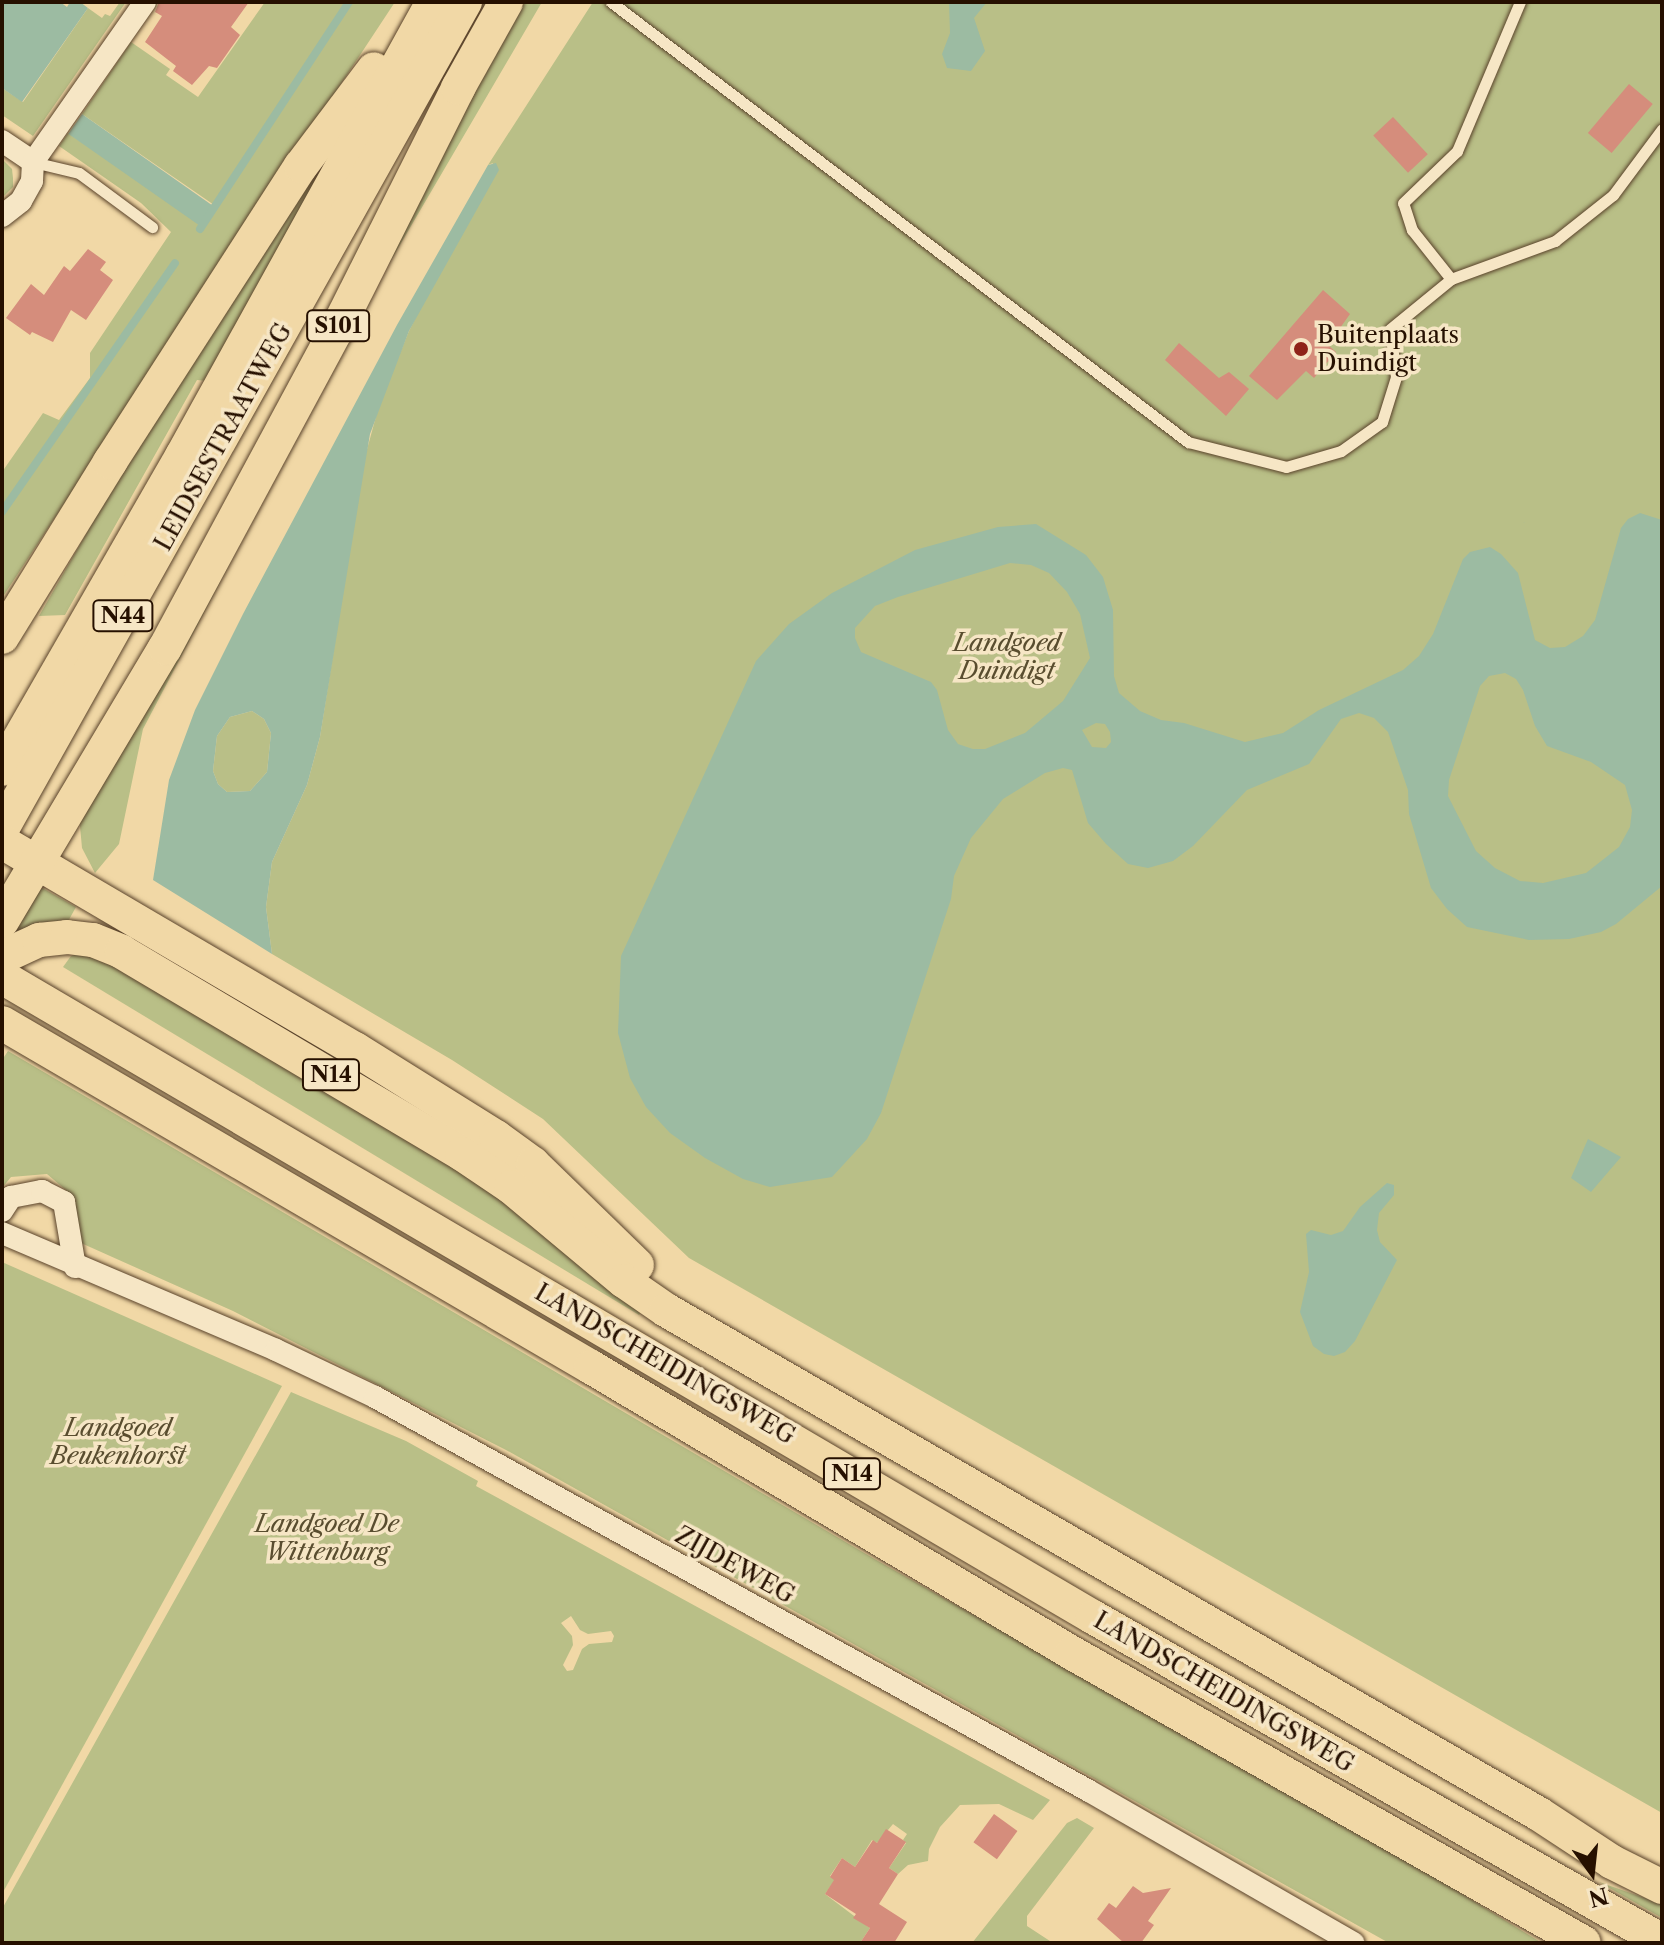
<!DOCTYPE html>
<html>
<head>
<meta charset="utf-8">
<style>
	body { margin:0 }
	#map { position:relative; width:1664px; height:1945px; overflow:hidden; background:#f1d8a6; font-family:"Libre Caslon Text",serif }
	div>[style] { position:absolute }
	[style*='--x'] { left:calc(var(--x)*1px); top:calc(var(--y)*1px); width:calc(var(--w)*1px); rotate:calc(var(--a)*1deg) }
	.green>* { inset:0; background:#b9bf87 }
	.water>* { inset:0; background:#9cbba2; transform-origin:0 0 }
	.stream>* { height:8px; margin:-4px; padding:0 4px; transform-origin:4px; border-radius:4px; background:#9cbba2 }
	.building>* { inset:0; background:#d58d7c; transform-origin:0 0 }
	.roads { filter:drop-shadow(0 0 2px #59422a) drop-shadow(0 0 2px #59422a) }
	.service>* { height:11px; margin:-5.5px; padding:0 5.5px; transform-origin:5.5px; border-radius:5.5px; background:#f6e6c5 }
	.minor>* { height:22px; margin:-11px; padding:0 11px; transform-origin:11px; border-radius:11px; background:#f6e6c5 }
	.primary>* { height:34px; margin:-17px; padding:0 17px; transform-origin:17px; border-radius:17px; background:#f1d8a6 }
	.dots>* { width:22px; height:22px; translate:-50% -50%; box-sizing:border-box; border:4px solid #f6e6c5; border-radius:50% }
	span { translate:-50% -50%; white-space:nowrap; text-align:center; line-height:1.15; -webkit-text-stroke:7px #f6e6c5; paint-order:stroke }
	.shield-label span { padding:2px 6px; background:#f6e6c5; border:2px solid; border-radius:6px; -webkit-text-stroke-width:0 }
	.shield-label { font-size:22px; color:#261000; font-weight:700 }
	.poi-label { font-size:24px; color:#261000 }
	.left { translate:0 -50%; text-align:left }
	.street-label { font-size:24px; color:#261000 }
	.park-label { font-size:24px; color:#594d2f; font-style:italic }
	.frame { position:absolute; inset:0; border:4px solid #261000; pointer-events:none }
	.north { position:absolute; left:1552px; top:1833px; width:80px; height:80px; -webkit-text-stroke:6px #f6e6c5; paint-order:stroke; rotate:165deg; font-size:22px; font-weight:700; line-height:32px; text-align:center; color:#261000 }
	.north::after { content:''; display:block; margin:auto; width:28px; height:36px; background:#261000; clip-path:polygon(50% 0,100% 100%,50% 72%,0 100%) }
</style>
</head>
<body>
<div id="map">
	<div class="green">
		<i style="clip-path:polygon(120px 2px,126px 2px,33px 136px,2px 115px,2px 88px,23px 102px,88px 8px,102px 18px,105px 14px,110px 16px)"></i>
		<i style="clip-path:polygon(265px 2px,395px 2px,2px 598px,2px 472px,43px 413px,59px 420px,90px 378px,90px 353px,171px 232px,141px 203px,59px 146px,68px 133px,205px 227px,217px 207px,82px 114px,131px 42px,170px 69px,166px 75px,198px 97px)"></i>
		<i style="clip-path:polygon(527px 2px,542px 2px,373px 291px,143px 729px,119px 844px,95px 873px,82px 848px,79px 815px,503px 20px)"></i>
		<i style="clip-path:polygon(593px 2px,1662px 2px,1662px 1813px,689px 1258px,543px 1119px,452px 1060px,272px 954px,266px 907px,272px 862px,307px 785px,320px 737px,363px 464px,380px 402px,409px 331px,493px 163px,488px 165px)"></i>
		<i style="clip-path:polygon(2px 159px,12px 169px,13px 178px,13px 187px,2px 198px)"></i>
		<i style="clip-path:polygon(309px 169px,320px 175px,207px 381px,197px 380px,65px 615px,39px 616px,113px 487px)"></i>
		<i style="clip-path:polygon(252px 711px,264px 719px,271px 733px,267px 772px,250px 791px,227px 792px,218px 784px,213px 771px,217px 736px,230px 717px)"></i>
		<i style="clip-path:polygon(37px 885px,76px 907px,66px 925px,3px 942px)"></i>
		<i style="clip-path:polygon(78px 953px,98px 955px,484px 1184px,642px 1310px,639px 1315px,63px 967px,71px 956px)"></i>
		<i style="clip-path:polygon(8px 1051px,878px 1561px,1389px 1849px,1542px 1943px,1389px 1943px,506px 1450px,233px 1311px,81px 1243px,74px 1197px,47px 1174px,11px 1177px,2px 1188px,2px 1060px)"></i>
		<i style="clip-path:polygon(2px 1262px,282px 1386px,2px 1894px)"></i>
		<i style="clip-path:polygon(evenodd,291px 1392px,406px 1441px,478px 1481px,476px 1486px,1050px 1800px,1033px 1820px,999px 1804px,960px 1805px,940px 1827px,929px 1849px,928px 1861px,908px 1865px,898px 1874px,889px 1868px,906px 1843px,903px 1840px,907px 1834px,893px 1824px,877px 1843px,872px 1840px,855px 1867px,842px 1858px,830px 1876px,835px 1880px,825px 1894px,870px 1928px,860px 1943px,2px 1943px,2px 1909px,291px 1392px,571px 1616px,580px 1630px,588px 1634px,611px 1631px,614px 1636px,612px 1642px,589px 1644px,582px 1649px,573px 1670px,567px 1671px,563px 1665px,573px 1645px,572px 1636px,561px 1623px,571px 1616px)"></i>
		<i style="clip-path:polygon(1077px 1818px,1094px 1828px,1027px 1916px,1027px 1926px,1053px 1943px,972px 1943px,1067px 1823px)"></i>
		<i style="clip-path:polygon(1599px 1882px,1662px 1904px,1662px 1918px)"></i>
	</div>
	<div class="water">
		<i style="clip-path:polygon(2px 2px,60px 2px,67px 7px,70px 2px,80px 2px,88px 8px,22px 102px,2px 88px)"></i>
		<i style="clip-path:polygon(949px 2px,987px 2px,974px 18px,985px 51px,971px 71px,947px 68px,942px 54px,950px 33px)"></i>
		<i style="left:82px;top:114px;width:165px;height:24px;rotate:35deg"></i>
		<i style="clip-path:polygon(evenodd,496px 163px,499px 170px,409px 331px,370px 434px,320px 737px,307px 785px,272px 862px,266px 907px,272px 954px,153px 880px,169px 780px,195px 710px,243px 614px,397px 325px,488px 165px,496px 163px,252px 711px,264px 719px,271px 733px,267px 772px,250px 791px,227px 792px,218px 784px,213px 771px,217px 736px,230px 717px,252px 711px)"></i>
		<i style="clip-path:polygon(evenodd,1640px 513px,1662px 520px,1662px 886px,1616px 924px,1601px 932px,1569px 939px,1529px 940px,1467px 927px,1447px 909px,1431px 888px,1409px 814px,1408px 790px,1388px 732px,1374px 718px,1359px 713px,1341px 719px,1309px 764px,1247px 790px,1193px 846px,1173px 861px,1148px 868px,1128px 864px,1106px 844px,1088px 823px,1072px 770px,1063px 768px,1045px 773px,1003px 799px,971px 838px,954px 876px,951px 899px,881px 1113px,867px 1139px,832px 1177px,770px 1187px,743px 1179px,705px 1158px,670px 1133px,646px 1107px,630px 1078px,618px 1033px,621px 956px,756px 661px,789px 624px,832px 593px,915px 550px,998px 527px,1036px 524px,1086px 555px,1103px 577px,1113px 610px,1114px 676px,1119px 693px,1140px 711px,1161px 720px,1184px 723px,1245px 742px,1283px 733px,1319px 710px,1403px 670px,1419px 656px,1433px 634px,1463px 559px,1470px 552px,1490px 547px,1501px 554px,1518px 573px,1535px 640px,1550px 648px,1565px 647px,1583px 636px,1595px 620px,1621px 528px,1628px 519px,1640px 513px,1010px 563px,1031px 565px,1049px 573px,1067px 592px,1080px 614px,1090px 658px,1063px 701px,1025px 733px,985px 749px,973px 749px,958px 744px,948px 730px,937px 690px,931px 682px,861px 652px,855px 638px,855px 628px,875px 606px,898px 597px,1010px 563px,1640px 513px,1505px 673px,1516px 679px,1523px 690px,1535px 726px,1547px 746px,1591px 762px,1625px 785px,1632px 810px,1630px 827px,1619px 847px,1586px 873px,1543px 883px,1520px 881px,1495px 868px,1476px 851px,1448px 796px,1449px 780px,1480px 686px,1489px 676px,1505px 673px,1640px 513px,1096px 723px,1105px 724px,1110px 732px,1111px 742px,1106px 748px,1092px 747px,1082px 730px,1096px 723px)"></i>
		<i style="clip-path:polygon(1588px 1139px,1621px 1157px,1591px 1192px,1571px 1178px)"></i>
		<i style="clip-path:polygon(1387px 1183px,1394px 1185px,1394px 1195px,1379px 1213px,1377px 1230px,1380px 1242px,1397px 1260px,1355px 1341px,1345px 1352px,1334px 1356px,1324px 1354px,1313px 1346px,1300px 1312px,1309px 1272px,1306px 1234px,1311px 1230px,1331px 1235px,1343px 1231px,1360px 1207px)"></i>
	</div>
	<div class="stream">
		<i style="--x:200;--y:229;--w:272;--a:-56.7"></i>
		<i style="--x:2;--y:512;--w:303;--a:-55.2"></i>
	</div>
	<div class="building">
		<i style="clip-path:polygon(159px 2px,249px 2px,231px 27px,240px 35px,217px 68px,209px 66px,192px 85px,173px 71px,176px 66px,145px 42px,162px 16px,155px 12px)"></i>
		<i style="left:1629px;top:84px;width:31px;height:64px;rotate:40deg"></i>
		<i style="left:1393px;top:117px;width:51px;height:27px;rotate:47deg"></i>
		<i style="clip-path:polygon(88px 249px,106px 262px,100px 270px,113px 280px,86px 320px,71px 310px,53px 342px,32px 332px,30px 335px,6px 318px,31px 284px,44px 295px,64px 266px,70px 271px)"></i>
		<i style="clip-path:polygon(1323px 290px,1350px 314px,1328px 345px,1336px 352px,1314px 378px,1306px 371px,1277px 400px,1249px 376px)"></i>
		<i style="clip-path:polygon(1179px 343px,1219px 378px,1229px 372px,1249px 389px,1226px 416px,1165px 360px)"></i>
		<i style="left:994px;top:1814px;width:29px;height:35px;rotate:36deg"></i>
		<i style="clip-path:polygon(886px 1829px,906px 1842px,889px 1868px,898px 1874px,879px 1904px,907px 1922px,894px 1943px,860px 1943px,870px 1928px,853px 1918px,856px 1914px,825px 1894px,834px 1880px,830px 1877px,842px 1858px,855px 1867px,873px 1840px,877px 1843px)"></i>
		<i style="clip-path:polygon(1133px 1886px,1143px 1893px,1171px 1888px,1148px 1921px,1154px 1925px,1141px 1943px,1124px 1943px,1097px 1919px,1109px 1903px,1116px 1908px)"></i>
	</div>
	<div class="roads">
		<div class="service">
			<i style="--x:611;--y:2;--w:726;--a:37.33"></i>
			<i style="--x:1188;--y:442;--w:101;--a:14.3"></i>
			<i style="--x:1286;--y:467;--w:57;--a:-16.2"></i>
			<i style="--x:1341;--y:451;--w:50;--a:-35.3"></i>
			<i style="--x:1382;--y:422;--w:47;--a:-72.7"></i>
			<i style="--x:1396;--y:377;--w:48;--a:-97.1"></i>
			<i style="--x:1390;--y:329;--w:79;--a:-39.3"></i>
			<i style="--x:1451;--y:279;--w:111;--a:-20.1"></i>
			<i style="--x:1555;--y:241;--w:74;--a:-38.4"></i>
			<i style="--x:1613;--y:195;--w:82;--a:-53.4"></i>
			<i style="--x:33;--y:162;--w:47;--a:13.4"></i>
			<i style="--x:79;--y:173;--w:91;--a:36.5"></i>
			<i style="--x:1451;--y:279;--w:63;--a:-128.5"></i>
			<i style="--x:1412;--y:230;--w:28;--a:-108"></i>
			<i style="--x:1403;--y:203;--w:75;--a:-43.9"></i>
			<i style="--x:1457;--y:151;--w:162;--a:-67.1"></i>
		</div>
		<div class="minor">
			<i style="--x:2;--y:141;--w:37;--a:34"></i>
			<i style="--x:2;--y:216;--w:24;--a:-38"></i>
			<i style="--x:21;--y:201;--w:23;--a:-61"></i>
			<i style="--x:32;--y:181;--w:19;--a:-87"></i>
			<i style="--x:33;--y:162;--w:195;--a:-55"></i>
			<i style="--x:2;--y:1211;--w:17;--a:-57"></i>
			<i style="--x:11;--y:1197;--w:32;--a:-11"></i>
			<i style="--x:42;--y:1191;--w:25;--a:27"></i>
			<i style="--x:64;--y:1202;--w:66;--a:80.4"></i>
			<i style="--x:2;--y:1233;--w:298;--a:23.1"></i>
			<i style="--x:276;--y:1350;--w:110;--a:25.4"></i>
			<i style="--x:375;--y:1397;--w:815;--a:28.89"></i>
			<i style="--x:1089;--y:1791;--w:305;--a:29.9"></i>
		</div>
		<div class="primary">
			<i style="--x:2;--y:637;--w:206;--a:-58.3"></i>
			<i style="--x:110;--y:462;--w:352;--a:-57.2"></i>
			<i style="--x:301;--y:166;--w:121;--a:-53"></i>
			<i style="--x:2;--y:769;--w:361;--a:-60.1"></i>
			<i style="--x:182;--y:456;--w:519;--a:-61.06"></i>
			<i style="--x:2;--y:829;--w:948;--a:-60.76"></i>
			<i style="--x:2;--y:842;--w:409;--a:30.4"></i>
			<i style="--x:355;--y:1049;--w:166;--a:32"></i>
			<i style="--x:496;--y:1137;--w:46;--a:36.1"></i>
			<i style="--x:533;--y:1164;--w:145;--a:44.2"></i>
			<i style="--x:2;--y:921;--w:318;--a:-59.2"></i>
			<i style="--x:165;--y:648;--w:360;--a:-61.7"></i>
			<i style="--x:336;--y:331;--w:272;--a:-63.3"></i>
			<i style="--x:458;--y:88;--w:98;--a:-60.8"></i>
			<i style="--x:2;--y:957;--w:41;--a:-24.7"></i>
			<i style="--x:39;--y:940;--w:28;--a:-6"></i>
			<i style="--x:67;--y:937;--w:26;--a:7"></i>
			<i style="--x:93;--y:940;--w:31;--a:22"></i>
			<i style="--x:122;--y:952;--w:395;--a:30.7"></i>
			<i style="--x:462;--y:1154;--w:59;--a:34"></i>
			<i style="--x:511;--y:1187;--w:147;--a:39.8"></i>
			<i style="--x:624;--y:1281;--w:51;--a:34.6"></i>
			<i style="--x:666;--y:1310;--w:1008;--a:30"></i>
			<i style="--x:1539;--y:1814;--w:87;--a:33.3"></i>
			<i style="--x:1612;--y:1862;--w:56;--a:26.6"></i>
			<i style="--x:2;--y:977;--w:1265;--a:30.4"></i>
			<i style="--x:1093;--y:1617;--w:655;--a:29.66"></i>
			<i style="--x:2;--y:1023;--w:682;--a:30.29"></i>
			<i style="--x:591;--y:1367;--w:560;--a:30.74"></i>
			<i style="--x:1072;--y:1653;--w:588;--a:29.53"></i>
		</div>
	</div>
	<div class="dots">
		<i style="left:1301px;top:349px;background:#8f2418"></i>
	</div>
	<div class="shield-label">
		<span style="left:338px;top:326px">S101</span>
		<span style="left:123px;top:616px">N44</span>
		<span style="left:331px;top:1075px">N14</span>
		<span style="left:852px;top:1474px">N14</span>
	</div>
	<div class="poi-label">
		<span class="left" style="left:1317px;top:349px">Buitenplaats<br>Duindigt</span>
	</div>
	<div class="street-label">
		<span style="left:223px;top:437px;rotate:-61deg">LEIDSESTRAATWEG</span>
		<span style="left:665px;top:1364px;rotate:30deg">LANDSCHEIDINGSWEG</span>
		<span style="left:735px;top:1565px;rotate:29deg">ZIJDEWEG</span>
		<span style="left:1224px;top:1692px;rotate:30deg">LANDSCHEIDINGSWEG</span>
	</div>
	<div class="park-label">
		<span style="left:1007px;top:657px">Landgoed<br>Duindigt</span>
		<span style="left:118px;top:1442px">Landgoed<br>Beukenhorst</span>
		<span style="left:327px;top:1538px">Landgoed De<br>Wittenburg</span>
	</div>
	<div class="frame"></div>
	<div class="north">N</div>
</div>
</body>
</html>
